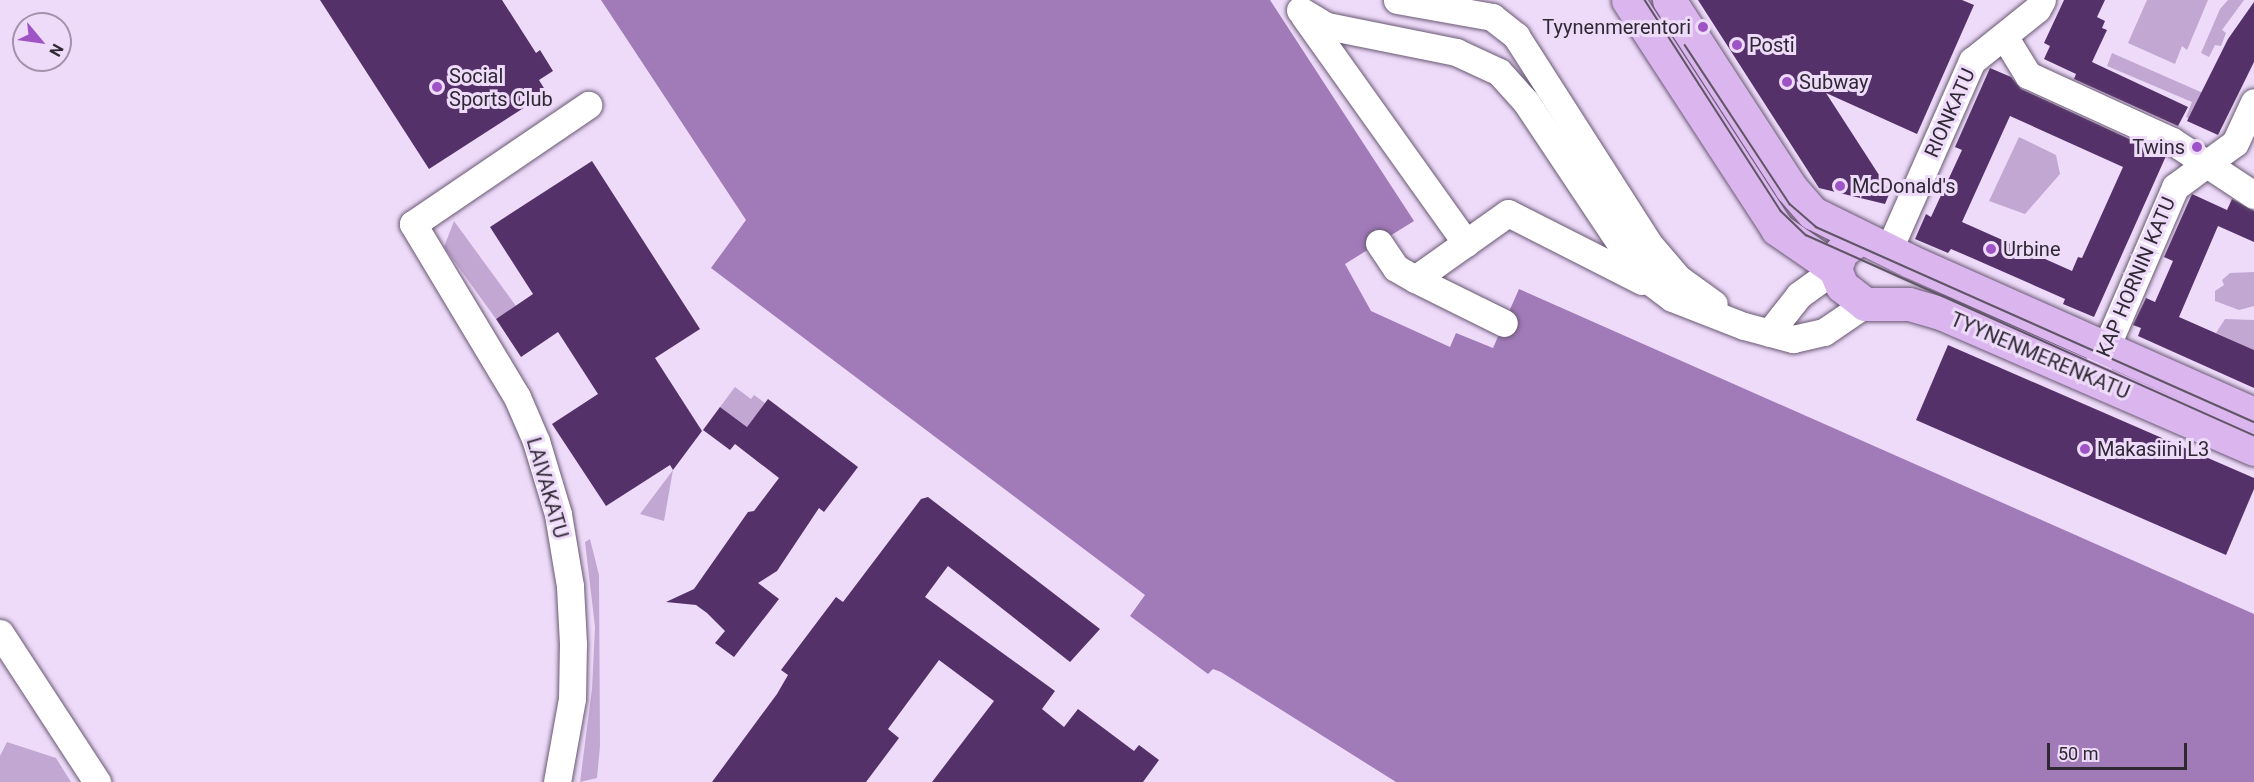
<!DOCTYPE html>
<html>
<head>
<meta charset="utf-8">
<style>
	body { margin:0 }
	#map { position:relative; width:2254px; height:782px; overflow:hidden; background:#eedbfa; font-family:Roboto,sans-serif }
	div>[style] { position:absolute }
	[style*='--x'] { left:calc(var(--x)*1px); top:calc(var(--y)*1px); width:calc(var(--w)*1px); rotate:calc(var(--a)*1deg) }
	.green>* { inset:0; background:#c2a7d2 }
	.water>* { inset:0; background:#a17ab8 }
	.building>* { inset:0; background:#553169 }
	.roads { filter:drop-shadow(0 0 2px #685872) drop-shadow(0 0 2px #685872) }
	.minor>* { height:27px; margin:-13.5px; padding:0 13.5px; transform-origin:13.5px; border-radius:13.5px; background:#fff }
	.major>* { height:33px; margin:-16.5px; padding:0 16.5px; transform-origin:16.5px; border-radius:16.5px; background:#dab5ee }
	.tram>* { height:1.5px; margin:-0.75px; padding:0 0.75px; transform-origin:0.75px; border-radius:0.75px; background:#5f5565 }
	.dots>* { width:16px; height:16px; translate:-50% -50%; box-sizing:border-box; border:3px solid #eedbfa; border-radius:50% }
	span { translate:-50% -50%; white-space:nowrap; text-align:center; line-height:1.15; -webkit-text-stroke:6px #eedbfa; paint-order:stroke }
	.poi-label { font-size:20px; color:#2f2833 }
	.right { translate:-100% -50%; text-align:right }
	.left { translate:0 -50%; text-align:left }
	.street-label { font-size:20px; color:#2f2833 }
	.north { position:absolute; left:12px; top:12px; width:60px; height:60px; box-sizing:border-box; background:#eedbfa; border:2px solid #a293aa; border-radius:50%; rotate:119deg; font-size:16px; font-weight:700; line-height:24px; text-align:center; color:#2f2833 }
	.north::after { content:''; display:block; margin:auto; width:21px; height:27px; background:#9f54c6; clip-path:polygon(50% 0,100% 100%,50% 72%,0 100%) }
	.scale { position:absolute; left:2047px; top:743px; width:140px; height:27px; box-sizing:border-box; border:3px solid #2f2833; border-top:0; padding-left:8px; font-size:18px; line-height:21px; white-space:nowrap; color:#2f2833; -webkit-text-stroke:4px #eedbfa; paint-order:stroke }
</style>
</head>
<body>
<div id="map">
	<div class="green">
		<i style="clip-path:polygon(2147px 0,2208px 0,2187px 50px,2182px 46px,2175px 64px,2128px 43px)"></i>
		<i style="clip-path:polygon(2228px 0,2244px 0,2222px 30px,2226px 33px,2221px 46px,2215px 45px,2209px 57px,2201px 53px,2220px 9px)"></i>
		<i style="clip-path:polygon(2112px 53px,2203px 93px,2191px 120px,2186px 117px,2192px 102px,2107px 66px)"></i>
		<i style="clip-path:polygon(2019px 137px,2056px 155px,2060px 174px,2025px 214px,1989px 201px)"></i>
		<i style="clip-path:polygon(454px 221px,516px 306px,496px 319px,444px 247px)"></i>
		<i style="clip-path:polygon(2254px 272px,2254px 306px,2239px 310px,2215px 301px,2215px 291px,2224px 285px,2222px 280px,2230px 273px)"></i>
		<i style="clip-path:polygon(2225px 319px,2254px 320px,2254px 350px,2216px 333px)"></i>
		<i style="clip-path:polygon(735px 387px,751px 399px,754px 395px,765px 403px,747px 427px,720px 407px)"></i>
		<i style="clip-path:polygon(673px 470px,664px 521px,640px 514px)"></i>
		<i style="clip-path:polygon(590px 539px,599px 575px,600px 746px,597px 778px,580px 782px,592px 689px,595px 627px,585px 542px)"></i>
		<i style="clip-path:polygon(7px 742px,56px 758px,71px 782px,0 782px,0 756px)"></i>
	</div>
	<div class="water">
		<i style="clip-path:polygon(601px 0,1270px 0,1414px 221px,1345px 264px,1371px 311px,1450px 347px,1456px 333px,1493px 348px,1519px 289px,2254px 614px,2254px 782px,1396px 782px,1221px 672px,1213px 669px,1208px 674px,1130px 616px,1145px 595px,711px 268px,746px 220px)"></i>
	</div>
	<div class="building">
		<i style="clip-path:polygon(320px 0,502px 0,536px 53px,540px 50px,553px 71px,539px 80px,547px 93px,429px 169px)"></i>
		<i style="clip-path:polygon(1698px 0,1962px 0,1974px 5px,1917px 134px,1826px 93px,1890px 192px,1885px 204px,1819px 188px)"></i>
		<i style="clip-path:polygon(2064px 0,2105px 0,2097px 17px,2105px 21px,2102px 28px,2107px 30px,2092px 62px,2188px 107px,2178px 126px,2074px 79px,2076px 74px,2044px 59px,2050px 46px,2044px 43px)"></i>
		<i style="clip-path:polygon(2254px 2px,2254px 62px,2218px 135px,2187px 121px,2228px 39px)"></i>
		<i style="clip-path:polygon(evenodd,1990px 68px,2011px 77px,2021px 89px,2166px 156px,2094px 317px,2063px 304px,2065px 299px,1972px 258px,1951px 249px,1948px 253px,1915px 239px,1926px 214px,1931px 217px,1962px 150px,1955px 147px,1990px 68px,2010px 116px,2123px 167px,2082px 258px,2078px 257px,2072px 271px,1962px 222px,2010px 116px)"></i>
		<i style="clip-path:polygon(592px 161px,700px 329px,655px 358px,702px 431px,673px 470px,670px 465px,606px 506px,552px 424px,598px 394px,558px 332px,521px 357px,496px 319px,533px 294px,490px 227px)"></i>
		<i style="clip-path:polygon(2192px 194px,2227px 210px,2232px 199px,2254px 211px,2254px 242px,2218px 226px,2179px 317px,2254px 350px,2254px 388px,2138px 336px,2141px 328px,2133px 325px,2146px 298px,2155px 302px,2173px 261px,2164px 257px)"></i>
		<i style="clip-path:polygon(1948px 345px,2254px 478px,2254px 489px,2226px 555px,1916px 420px)"></i>
		<i style="clip-path:polygon(768px 399px,858px 467px,824px 512px,819px 508px,777px 571px,758px 583px,779px 599px,734px 657px,715px 643px,725px 631px,707px 613px,696px 605px,666px 602px,694px 589px,748px 512px,754px 511px,779px 478px,735px 444px,730px 450px,703px 430px,720px 407px,747px 427px)"></i>
		<i style="clip-path:polygon(928px 497px,1100px 629px,1070px 662px,948px 566px,925px 597px,1055px 691px,1042px 709px,1064px 727px,1078px 709px,1134px 751px,1139px 745px,1159px 760px,1143px 782px,932px 782px,994px 701px,939px 660px,888px 729px,899px 738px,866px 782px,712px 782px,777px 694px,788px 675px,781px 670px,836px 597px,843px 602px,921px 499px)"></i>
	</div>
	<div class="roads">
		<div class="minor">
			<i style="--x:1397;--y:0;--w:97;--a:10.1"></i>
			<i style="--x:1492;--y:17;--w:31;--a:38"></i>
			<i style="--x:1516;--y:36;--w:247;--a:57.4"></i>
			<i style="--x:1649;--y:244;--w:45;--a:49.5"></i>
			<i style="--x:1678;--y:278;--w:44;--a:35.8"></i>
			<i style="--x:1300;--y:10;--w:31;--a:31"></i>
			<i style="--x:1327;--y:26;--w:132;--a:11.4"></i>
			<i style="--x:1456;--y:52;--w:47;--a:24.9"></i>
			<i style="--x:1499;--y:72;--w:40;--a:48"></i>
			<i style="--x:1526;--y:102;--w:191;--a:56.3"></i>
			<i style="--x:1632;--y:261;--w:25;--a:50"></i>
			<i style="--x:1648;--y:280;--w:30;--a:37"></i>
			<i style="--x:1672;--y:298;--w:77;--a:21.3"></i>
			<i style="--x:1744;--y:326;--w:51;--a:14.9"></i>
			<i style="--x:1793;--y:339;--w:32;--a:-13"></i>
			<i style="--x:1824;--y:332;--w:50;--a:-34.3"></i>
			<i style="--x:1304;--y:16;--w:279;--a:54.5"></i>
			<i style="--x:2004;--y:36;--w:46;--a:58.4"></i>
			<i style="--x:2028;--y:75;--w:158;--a:24.6"></i>
			<i style="--x:2172;--y:141;--w:98;--a:33.4"></i>
			<i style="--x:1379;--y:243;--w:30;--a:56"></i>
			<i style="--x:1396;--y:268;--w:22;--a:30"></i>
			<i style="--x:1415;--y:279;--w:114;--a:-35.4"></i>
			<i style="--x:1508;--y:213;--w:150;--a:26.9"></i>
			<i style="--x:1889;--y:249;--w:206;--a:-66.2"></i>
			<i style="--x:1972;--y:61;--w:83;--a:-38.7"></i>
			<i style="--x:2037;--y:9;--w:10;--a:-61"></i>
			<i style="--x:1415;--y:279;--w:99;--a:26.3"></i>
			<i style="--x:1769;--y:333;--w:48;--a:-51.7"></i>
			<i style="--x:1799;--y:295;--w:44;--a:-35.8"></i>
			<i style="--x:2098;--y:366;--w:195;--a:-66.7"></i>
			<i style="--x:2175;--y:187;--w:74;--a:-36.3"></i>
			<i style="--x:2235;--y:143;--w:45;--a:-65.1"></i>
			<i style="--x:0;--y:633;--w:178;--a:56.9"></i>
			<i style="--x:557;--y:782;--w:84;--a:-79.8"></i>
			<i style="--x:572;--y:699;--w:55;--a:-89"></i>
			<i style="--x:573;--y:644;--w:58;--a:-93"></i>
			<i style="--x:570;--y:586;--w:73;--a:-99.5"></i>
			<i style="--x:558;--y:514;--w:76;--a:-106.8"></i>
			<i style="--x:536;--y:441;--w:48;--a:-113.4"></i>
			<i style="--x:517;--y:397;--w:202;--a:-121"></i>
			<i style="--x:413;--y:224;--w:212;--a:-34.2"></i>
		</div>
		<div class="major">
			<i style="--x:1628;--y:0;--w:273;--a:56.9"></i>
			<i style="--x:1777;--y:229;--w:70;--a:34.6"></i>
			<i style="--x:1669;--y:0;--w:224;--a:57"></i>
			<i style="--x:1791;--y:188;--w:33;--a:49"></i>
			<i style="--x:1813;--y:213;--w:108;--a:26.3"></i>
			<i style="--x:1910;--y:261;--w:376;--a:24"></i>
			<i style="--x:1861;--y:237;--w:25;--a:143"></i>
			<i style="--x:1841;--y:252;--w:18;--a:109"></i>
			<i style="--x:1835;--y:269;--w:18;--a:68"></i>
			<i style="--x:1842;--y:286;--w:29;--a:38"></i>
			<i style="--x:1865;--y:304;--w:44;--a:0"></i>
			<i style="--x:1909;--y:304;--w:33;--a:16"></i>
			<i style="--x:1941;--y:313;--w:341;--a:23.5"></i>
		</div>
	</div>
	<div class="tram">
		<i style="--x:1645;--y:0;--w:251;--a:57.2"></i>
		<i style="--x:1781;--y:211;--w:35;--a:44"></i>
		<i style="--x:1806;--y:235;--w:491;--a:24.1"></i>
		<i style="--x:1685;--y:45;--w:191;--a:56.6"></i>
		<i style="--x:1790;--y:204;--w:35;--a:41"></i>
		<i style="--x:1816;--y:227;--w:479;--a:24"></i>
	</div>
	<div class="dots">
		<i style="left:1703px;top:27px;background:#9f54c6"></i>
		<i style="left:1737px;top:45px;background:#9f54c6"></i>
		<i style="left:1787px;top:82px;background:#9f54c6"></i>
		<i style="left:437px;top:87px;background:#9f54c6"></i>
		<i style="left:2197px;top:147px;background:#9f54c6"></i>
		<i style="left:1840px;top:186px;background:#9f54c6"></i>
		<i style="left:1991px;top:249px;background:#9f54c6"></i>
		<i style="left:2085px;top:449px;background:#9f54c6"></i>
	</div>
	<div class="poi-label">
		<span class="right" style="left:1691px;top:27px">Tyynenmerentori</span>
		<span class="left" style="left:1749px;top:45px">Posti</span>
		<span class="left" style="left:449px;top:88px">Social<br>Sports Club</span>
		<span class="left" style="left:1799px;top:82px">Subway</span>
		<span class="right" style="left:2185px;top:147px">Twins</span>
		<span class="left" style="left:1852px;top:186px">McDonald's</span>
		<span class="left" style="left:2003px;top:249px">Urbine</span>
		<span class="left" style="left:2097px;top:449px">Makasiini L3</span>
	</div>
	<div class="street-label">
		<span style="left:1950px;top:113px;rotate:-66deg">RIONKATU</span>
		<span style="left:2136px;top:277px;rotate:-67deg">KAP HORNIN KATU</span>
		<span style="left:2040px;top:356px;rotate:23deg">TYYNENMERENKATU</span>
		<span style="left:547px;top:488px;rotate:74deg">LAIVAKATU</span>
	</div>
	<div class="north">N</div>
	<div class="scale">50 m</div>
</div>
</body>
</html>
